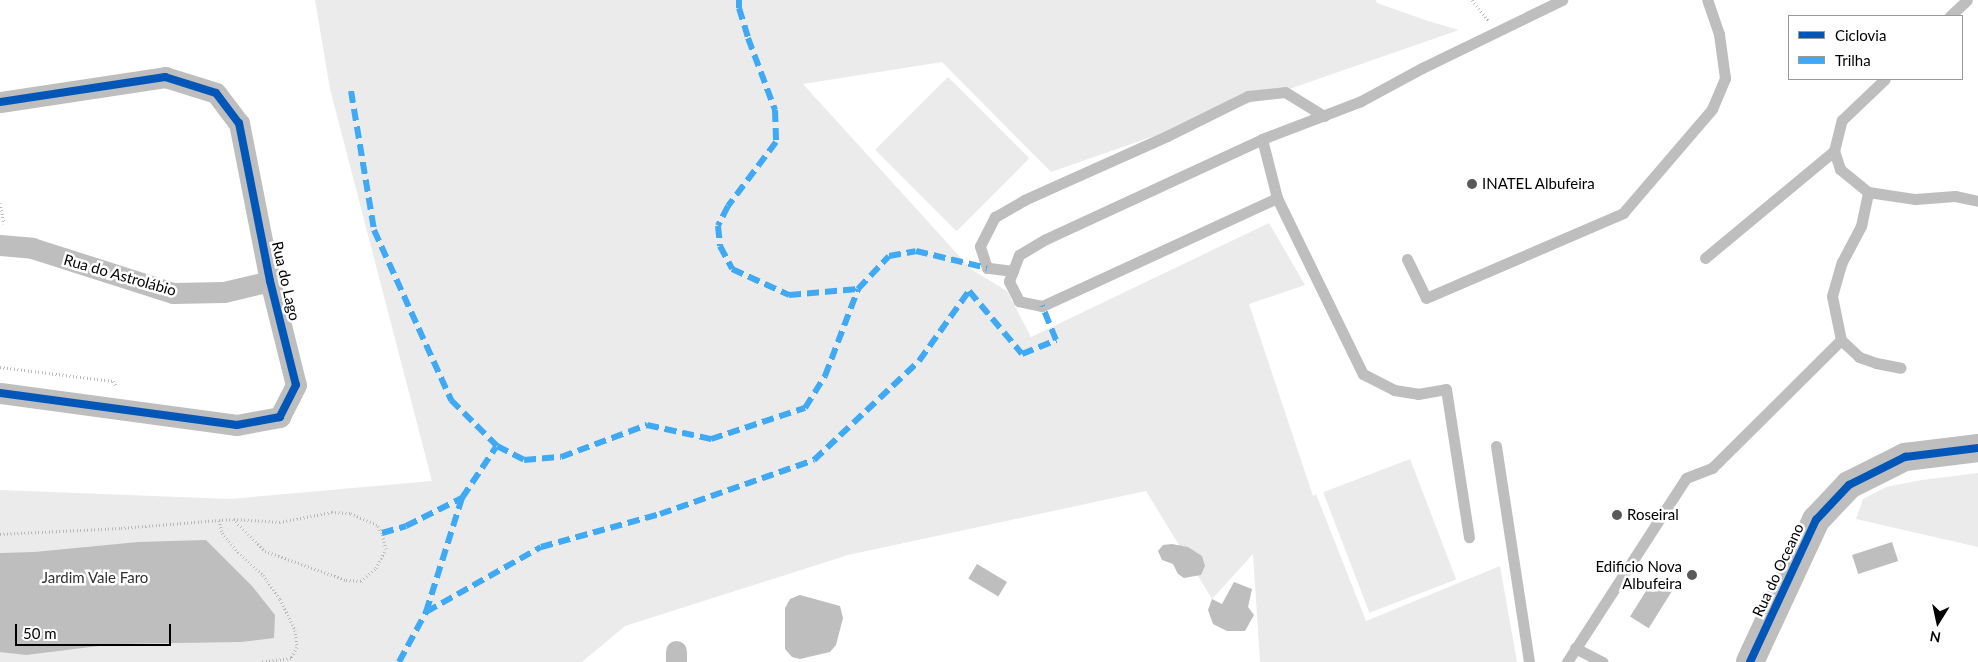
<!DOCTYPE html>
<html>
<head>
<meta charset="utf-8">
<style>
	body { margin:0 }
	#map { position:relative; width:1978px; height:662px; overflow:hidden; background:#fff; font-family:Lato,sans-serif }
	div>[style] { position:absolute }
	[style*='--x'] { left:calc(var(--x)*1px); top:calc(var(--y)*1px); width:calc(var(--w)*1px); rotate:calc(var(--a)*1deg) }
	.green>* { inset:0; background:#ebebeb; transform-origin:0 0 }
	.water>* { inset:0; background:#bebebe; transform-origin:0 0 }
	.path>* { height:3px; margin-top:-1.5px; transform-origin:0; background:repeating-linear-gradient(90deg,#b9b9b9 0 1px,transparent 0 3.5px) }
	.service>* { height:11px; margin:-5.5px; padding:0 5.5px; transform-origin:5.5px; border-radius:5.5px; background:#bebebe }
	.minor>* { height:21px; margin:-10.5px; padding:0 10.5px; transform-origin:10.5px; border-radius:10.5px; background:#bebebe }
	.tertiary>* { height:28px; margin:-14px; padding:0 14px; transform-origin:14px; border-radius:14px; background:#bebebe }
	.quiet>* { height:6px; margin-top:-3px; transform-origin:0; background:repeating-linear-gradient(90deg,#3fa9f5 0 12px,transparent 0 18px) }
	.cycleway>* { height:8px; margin:-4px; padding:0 4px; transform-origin:4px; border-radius:4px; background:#0057b8 }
	.dots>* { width:14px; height:14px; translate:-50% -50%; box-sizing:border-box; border:2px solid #fff; border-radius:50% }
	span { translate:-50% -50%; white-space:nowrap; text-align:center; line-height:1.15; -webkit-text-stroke:5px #fff; paint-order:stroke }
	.poi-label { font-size:15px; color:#000 }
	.left { translate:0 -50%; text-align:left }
	.right { translate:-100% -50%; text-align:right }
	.street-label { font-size:15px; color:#000 }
	.park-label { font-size:15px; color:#323232 }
	.legend { position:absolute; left:1788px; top:15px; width:175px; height:65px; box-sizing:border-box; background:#fff; border:1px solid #999; margin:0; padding:6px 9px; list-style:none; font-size:15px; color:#000 }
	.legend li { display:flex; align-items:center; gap:10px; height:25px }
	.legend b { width:25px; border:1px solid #999 }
	.north { position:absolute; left:1913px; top:597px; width:50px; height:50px; -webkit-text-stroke:4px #fff; paint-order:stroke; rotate:190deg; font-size:14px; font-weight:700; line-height:20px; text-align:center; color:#000 }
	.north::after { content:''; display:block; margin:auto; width:18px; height:22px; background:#000; clip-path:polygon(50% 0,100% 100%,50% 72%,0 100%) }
	.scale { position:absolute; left:15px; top:624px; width:156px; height:22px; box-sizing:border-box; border:2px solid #000; border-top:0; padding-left:6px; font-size:15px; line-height:18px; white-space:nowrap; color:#000; -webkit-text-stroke:4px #fff; paint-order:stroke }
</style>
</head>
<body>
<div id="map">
	<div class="green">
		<i style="clip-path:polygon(315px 0,1376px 0,1377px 3px,1428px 21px,1459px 30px,1051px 172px,942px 62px,803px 84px,971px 269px,1007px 291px,1031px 337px,1269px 223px,1305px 285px,1249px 304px,1313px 496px,1316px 494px,1366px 621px,1500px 566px,1517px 662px,1260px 662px,1253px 554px,1212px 599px,1146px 491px,848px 555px,625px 626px,582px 662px,0 662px,0 490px,230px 499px,432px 481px,330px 89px)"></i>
		<i style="left:948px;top:77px;width:115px;height:103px;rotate:45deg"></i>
		<i style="left:1410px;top:459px;width:129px;height:93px;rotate:69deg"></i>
		<i style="clip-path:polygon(1978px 473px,1978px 547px,1856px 519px,1863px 499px,1886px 487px,1922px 480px)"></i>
	</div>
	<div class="water">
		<i style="clip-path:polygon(206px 540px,252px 586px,275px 615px,274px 638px,241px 642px,115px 644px,26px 655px,0 652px,0 553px,34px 552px,138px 542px)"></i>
		<i style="left:1892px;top:542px;width:20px;height:42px;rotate:72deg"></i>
		<i style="clip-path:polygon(1172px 544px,1188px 547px,1202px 556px,1205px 566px,1201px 575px,1184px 578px,1178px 574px,1173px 564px,1162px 560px,1158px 551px,1163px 545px)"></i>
		<i style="left:977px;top:564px;width:35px;height:17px;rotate:31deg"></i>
		<i style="left:1656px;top:575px;width:22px;height:49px;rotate:32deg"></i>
		<i style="clip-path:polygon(1234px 582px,1252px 589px,1248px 607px,1254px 615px,1245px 631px,1227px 631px,1213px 624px,1208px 610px,1212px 599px,1222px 604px)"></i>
		<i style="clip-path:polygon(800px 595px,840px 606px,843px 618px,836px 645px,830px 652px,800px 659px,792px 657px,785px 649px,785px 608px,790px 599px)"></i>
	</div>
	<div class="path">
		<i style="--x:1472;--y:0;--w:26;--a:51"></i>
		<i style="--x:0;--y:203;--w:21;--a:79"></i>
		<i style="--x:0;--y:367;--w:114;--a:7.1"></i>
		<i style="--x:113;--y:381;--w:7;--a:56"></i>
		<i style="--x:219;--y:520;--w:13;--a:77"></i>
		<i style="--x:222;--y:533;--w:25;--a:50"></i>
		<i style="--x:238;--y:552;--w:34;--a:43"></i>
		<i style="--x:263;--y:575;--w:29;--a:55"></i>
		<i style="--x:280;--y:599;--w:34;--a:64"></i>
		<i style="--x:295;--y:630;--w:17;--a:83"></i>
		<i style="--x:297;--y:647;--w:13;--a:119"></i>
		<i style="--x:291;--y:658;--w:31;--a:173"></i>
		<i style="--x:0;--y:534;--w:121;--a:-2.8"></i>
		<i style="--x:121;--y:528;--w:112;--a:-4.6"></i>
		<i style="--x:233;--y:519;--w:45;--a:45"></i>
		<i style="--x:265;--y:551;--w:86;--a:19.7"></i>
		<i style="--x:346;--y:580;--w:15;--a:4"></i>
		<i style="--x:361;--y:581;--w:20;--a:-41"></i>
		<i style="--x:376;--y:568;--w:21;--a:-62"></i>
		<i style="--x:386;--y:549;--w:16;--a:-104"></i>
		<i style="--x:382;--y:533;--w:9;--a:-122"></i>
		<i style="--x:377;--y:525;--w:30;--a:-156"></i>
		<i style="--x:350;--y:513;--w:18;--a:-177"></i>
		<i style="--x:332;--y:512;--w:53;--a:169.1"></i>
		<i style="--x:280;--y:522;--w:47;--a:-176.3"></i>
	</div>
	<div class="service">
		<i style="--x:1950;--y:16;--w:23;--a:-43"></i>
		<i style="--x:1262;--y:139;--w:61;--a:75.7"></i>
		<i style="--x:1277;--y:198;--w:196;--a:64"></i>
		<i style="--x:1363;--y:374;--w:35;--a:27"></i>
		<i style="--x:1394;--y:390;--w:24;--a:9"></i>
		<i style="--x:1418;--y:394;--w:28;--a:-10"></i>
		<i style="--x:1446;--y:389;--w:150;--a:81.2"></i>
		<i style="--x:1868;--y:192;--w:48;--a:8.5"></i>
		<i style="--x:1915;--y:199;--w:40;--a:-4.3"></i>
		<i style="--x:1955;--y:196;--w:24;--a:12"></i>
		<i style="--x:1277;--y:198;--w:259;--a:155.3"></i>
		<i style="--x:1042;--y:306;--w:24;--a:-168"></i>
		<i style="--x:1019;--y:301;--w:22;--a:-117"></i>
		<i style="--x:1009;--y:281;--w:28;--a:-69"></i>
		<i style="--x:1019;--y:255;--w:31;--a:-31"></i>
		<i style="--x:1046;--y:239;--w:238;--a:-24.8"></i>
		<i style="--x:1262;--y:139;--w:106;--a:-21"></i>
		<i style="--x:1361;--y:101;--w:69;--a:-28.4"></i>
		<i style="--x:1422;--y:68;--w:156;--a:-25.9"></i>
		<i style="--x:1705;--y:258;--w:168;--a:-39.7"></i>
		<i style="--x:1407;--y:259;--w:43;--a:64"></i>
		<i style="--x:1426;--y:298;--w:215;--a:-23.3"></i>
		<i style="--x:1623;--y:213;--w:137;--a:-49.4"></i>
		<i style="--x:1712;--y:109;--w:34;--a:-67"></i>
		<i style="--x:1725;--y:78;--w:44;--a:-97.8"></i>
		<i style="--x:1719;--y:34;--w:36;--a:-109"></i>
		<i style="--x:1013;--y:271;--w:26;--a:-173"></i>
		<i style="--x:987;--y:268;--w:23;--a:-108"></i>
		<i style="--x:980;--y:246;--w:33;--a:-63"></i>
		<i style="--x:995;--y:217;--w:34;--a:-30"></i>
		<i style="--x:1024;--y:200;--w:157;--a:-24.1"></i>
		<i style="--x:1167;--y:136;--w:90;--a:-26.3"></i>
		<i style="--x:1248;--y:96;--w:37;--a:-6"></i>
		<i style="--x:1285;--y:92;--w:46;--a:31.6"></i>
		<i style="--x:1841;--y:340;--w:25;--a:43"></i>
		<i style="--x:1859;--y:357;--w:18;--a:19"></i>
		<i style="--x:1876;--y:363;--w:25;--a:11"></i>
		<i style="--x:1496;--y:446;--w:219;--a:81.3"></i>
		<i style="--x:1575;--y:648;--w:31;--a:27"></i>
		<i style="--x:1567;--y:662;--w:219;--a:-57.1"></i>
		<i style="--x:1686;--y:478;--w:28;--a:-21"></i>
		<i style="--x:1712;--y:468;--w:182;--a:-44.8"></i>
		<i style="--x:1841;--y:340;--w:45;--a:-101.6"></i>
		<i style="--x:1832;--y:296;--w:35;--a:-74"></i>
		<i style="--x:1842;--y:262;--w:41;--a:-62.2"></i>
		<i style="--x:1861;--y:226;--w:35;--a:-78"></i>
		<i style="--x:1868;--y:192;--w:36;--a:-141"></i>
		<i style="--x:1840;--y:169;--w:19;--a:-108"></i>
		<i style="--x:1834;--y:151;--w:32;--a:-76"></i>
		<i style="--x:1842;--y:120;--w:59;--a:-43.6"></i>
	</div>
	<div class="minor">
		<i style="--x:0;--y:102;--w:167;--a:-8.6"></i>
		<i style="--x:165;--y:77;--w:53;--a:17.4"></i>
		<i style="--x:216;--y:93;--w:38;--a:53"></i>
		<i style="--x:239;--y:123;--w:161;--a:78.9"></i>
		<i style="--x:270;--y:281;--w:107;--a:76"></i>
		<i style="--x:296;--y:385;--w:36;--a:117"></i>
		<i style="--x:280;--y:417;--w:44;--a:169.5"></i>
		<i style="--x:237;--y:425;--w:239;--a:-172.3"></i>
		<i style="--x:0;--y:245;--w:32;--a:5"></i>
		<i style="--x:32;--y:248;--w:148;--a:17.7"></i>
		<i style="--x:173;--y:293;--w:51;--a:-1.1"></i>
		<i style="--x:224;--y:292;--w:47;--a:-13.4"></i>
		<i style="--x:676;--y:651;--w:11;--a:90"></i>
	</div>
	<div class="tertiary">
		<i style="--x:1750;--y:662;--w:157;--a:-65.1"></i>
		<i style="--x:1816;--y:520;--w:48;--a:-46.7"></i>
		<i style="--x:1849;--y:485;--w:63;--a:-26.6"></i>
		<i style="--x:1905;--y:457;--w:74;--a:-7"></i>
	</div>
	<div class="quiet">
		<i style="--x:739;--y:0;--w:8;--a:90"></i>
		<i style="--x:739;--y:8;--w:31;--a:73"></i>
		<i style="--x:748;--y:38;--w:77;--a:69.4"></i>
		<i style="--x:775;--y:110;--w:32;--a:88"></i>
		<i style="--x:776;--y:142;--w:80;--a:126.9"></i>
		<i style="--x:728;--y:206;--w:22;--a:117"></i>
		<i style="--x:718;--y:226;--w:20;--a:84"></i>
		<i style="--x:720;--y:246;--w:26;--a:62"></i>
		<i style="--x:732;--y:269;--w:63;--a:24.5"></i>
		<i style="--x:789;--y:295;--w:69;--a:-5"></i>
		<i style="--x:351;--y:91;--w:141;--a:80.6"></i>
		<i style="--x:374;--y:230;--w:187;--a:65.6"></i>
		<i style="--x:451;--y:400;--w:65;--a:45"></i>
		<i style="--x:497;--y:446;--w:30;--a:27"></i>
		<i style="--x:524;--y:460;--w:37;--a:-5"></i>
		<i style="--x:561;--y:457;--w:92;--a:-20.4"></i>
		<i style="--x:647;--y:425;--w:66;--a:12.3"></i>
		<i style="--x:711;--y:439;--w:99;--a:-18.3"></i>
		<i style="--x:805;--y:408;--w:38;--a:-58"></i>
		<i style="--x:825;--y:376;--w:93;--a:-69.2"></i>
		<i style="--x:858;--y:289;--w:45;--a:-46.8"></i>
		<i style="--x:889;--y:256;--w:27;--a:-10"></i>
		<i style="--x:916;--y:251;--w:73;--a:13.5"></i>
		<i style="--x:382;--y:533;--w:25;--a:-16"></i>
		<i style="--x:406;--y:526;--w:63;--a:-26.6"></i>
		<i style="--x:462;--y:498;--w:61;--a:-56.3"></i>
		<i style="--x:426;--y:612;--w:132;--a:-29.5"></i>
		<i style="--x:541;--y:547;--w:123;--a:-15.5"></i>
		<i style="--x:660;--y:514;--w:163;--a:-19.3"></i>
		<i style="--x:814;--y:460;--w:144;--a:-43.3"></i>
		<i style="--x:919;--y:361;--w:86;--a:-54.5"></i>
		<i style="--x:969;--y:291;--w:82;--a:49.9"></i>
		<i style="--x:1022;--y:354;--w:37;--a:-22"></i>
		<i style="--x:1056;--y:340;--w:37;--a:-112"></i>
		<i style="--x:399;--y:662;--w:57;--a:-61.6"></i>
		<i style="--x:426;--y:612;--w:120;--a:-72.5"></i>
	</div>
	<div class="cycleway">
		<i style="--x:0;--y:102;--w:167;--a:-8.6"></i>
		<i style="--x:165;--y:77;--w:53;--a:17.4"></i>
		<i style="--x:216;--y:93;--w:38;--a:53"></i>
		<i style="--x:239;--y:123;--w:161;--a:78.9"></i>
		<i style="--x:270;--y:281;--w:107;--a:76"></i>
		<i style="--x:296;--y:385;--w:36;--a:117"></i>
		<i style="--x:280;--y:417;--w:44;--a:169.5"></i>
		<i style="--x:237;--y:425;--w:239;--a:-172.3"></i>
		<i style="--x:1750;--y:662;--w:157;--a:-65.1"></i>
		<i style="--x:1816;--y:520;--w:48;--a:-46.7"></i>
		<i style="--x:1849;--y:485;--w:63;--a:-26.6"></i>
		<i style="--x:1905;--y:457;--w:74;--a:-7"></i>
	</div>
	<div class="dots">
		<i style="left:1472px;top:184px;background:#595959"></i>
		<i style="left:1617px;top:515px;background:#595959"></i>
		<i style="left:1692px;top:575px;background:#595959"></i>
	</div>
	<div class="poi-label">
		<span class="left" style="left:1482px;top:184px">INATEL Albufeira</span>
		<span class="left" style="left:1627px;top:515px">Roseiral</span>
		<span class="right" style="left:1682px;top:575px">Edificio Nova<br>Albufeira</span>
	</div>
	<div class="street-label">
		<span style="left:120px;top:275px;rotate:16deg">Rua do Astrolábio</span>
		<span style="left:286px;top:281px;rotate:77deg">Rua do Lago</span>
		<span style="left:1778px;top:570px;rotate:-65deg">Rua do Oceano</span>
	</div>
	<div class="park-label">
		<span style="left:95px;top:578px">Jardim Vale Faro</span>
	</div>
	<ul class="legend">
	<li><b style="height:6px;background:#0057b8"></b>Ciclovia</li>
	<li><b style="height:6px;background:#3fa9f5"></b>Trilha</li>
	</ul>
	<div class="north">N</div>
	<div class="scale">50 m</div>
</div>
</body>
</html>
